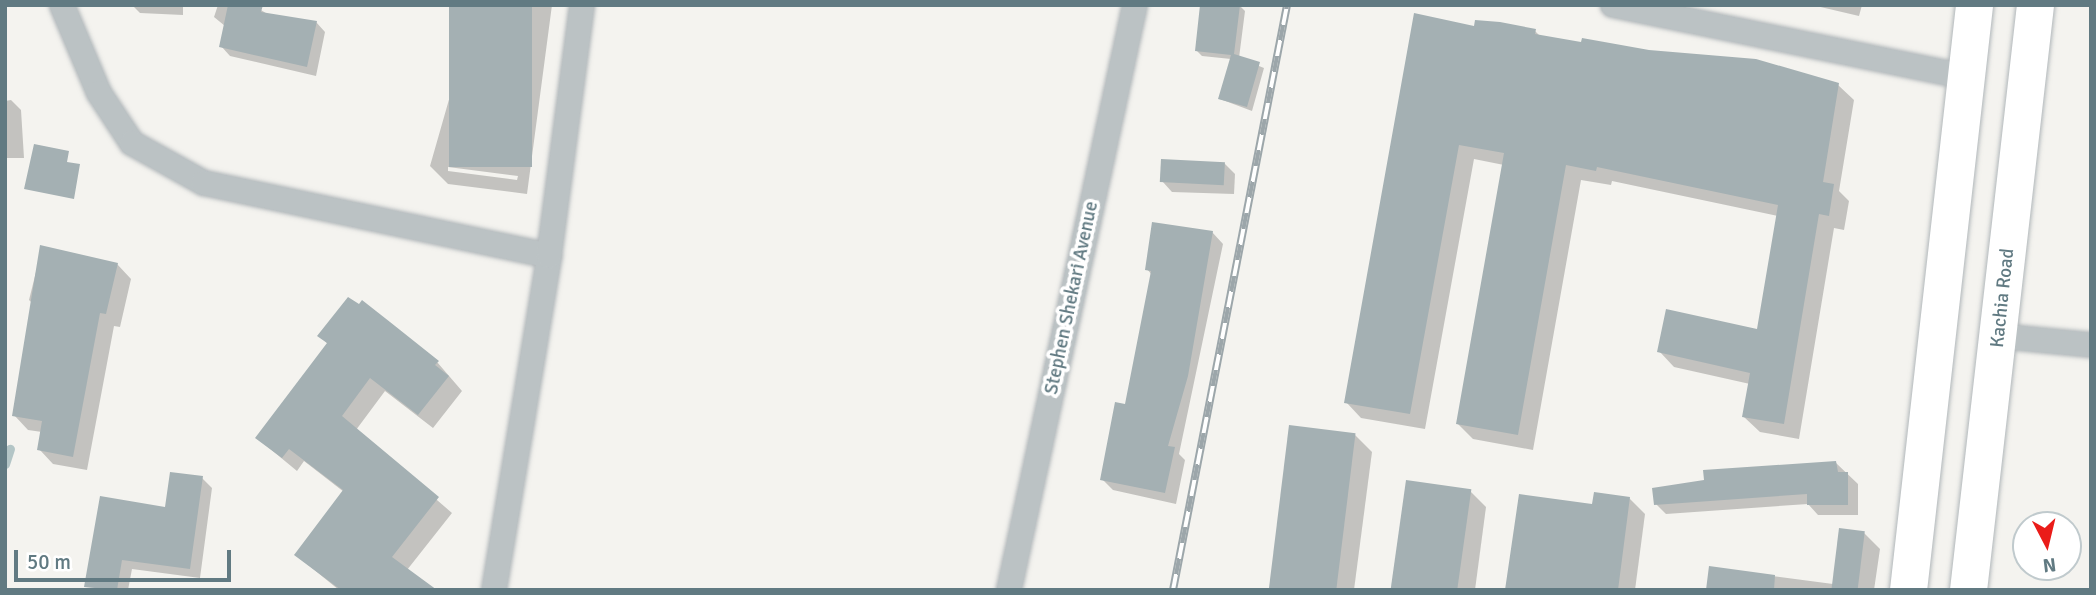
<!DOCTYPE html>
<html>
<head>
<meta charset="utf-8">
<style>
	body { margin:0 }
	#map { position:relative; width:2096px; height:595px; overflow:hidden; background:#f4f3ef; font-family:Signika,sans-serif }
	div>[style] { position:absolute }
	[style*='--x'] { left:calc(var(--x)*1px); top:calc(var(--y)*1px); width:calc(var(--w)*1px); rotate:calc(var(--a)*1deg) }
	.shadow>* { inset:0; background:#0003 }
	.stream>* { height:9px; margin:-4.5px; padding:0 4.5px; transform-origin:4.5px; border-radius:4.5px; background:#b3c5c6 }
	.building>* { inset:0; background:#a4b0b3; transform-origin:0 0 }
	.roads { filter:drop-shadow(0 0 2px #b1b7ba) drop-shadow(0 0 2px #b1b7ba) }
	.street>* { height:24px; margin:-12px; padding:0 12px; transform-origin:12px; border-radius:12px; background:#bbc2c4 }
	.primary>* { height:37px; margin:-18.5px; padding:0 18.5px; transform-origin:18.5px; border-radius:18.5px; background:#fff }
	.rail>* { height:8px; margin-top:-4px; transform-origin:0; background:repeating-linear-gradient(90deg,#fff 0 16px,#9ca6aa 0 32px); box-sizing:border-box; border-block:2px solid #9ca6aa }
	span { translate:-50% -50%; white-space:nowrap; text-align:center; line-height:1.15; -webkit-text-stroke:7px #fff; paint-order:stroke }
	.street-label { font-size:19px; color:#617a82 }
	.frame { position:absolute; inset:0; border:7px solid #617a82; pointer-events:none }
	.north { position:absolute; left:2012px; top:511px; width:70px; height:70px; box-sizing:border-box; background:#fff; border:2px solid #c0cacd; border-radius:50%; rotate:173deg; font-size:19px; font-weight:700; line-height:28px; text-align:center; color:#617a82 }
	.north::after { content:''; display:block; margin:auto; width:24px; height:32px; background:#ea1c19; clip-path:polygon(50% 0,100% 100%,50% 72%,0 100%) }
	.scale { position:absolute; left:14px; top:550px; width:217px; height:32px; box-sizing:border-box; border:4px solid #617a82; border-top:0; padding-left:9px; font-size:21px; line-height:24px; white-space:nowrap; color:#617a82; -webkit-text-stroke:5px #fff; paint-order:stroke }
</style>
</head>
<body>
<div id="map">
	<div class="shadow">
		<i style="clip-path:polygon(132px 5px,183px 5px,183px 15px,140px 13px)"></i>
		<i style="clip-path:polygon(218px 5px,253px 5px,269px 15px,316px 22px,325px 32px,316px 76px,230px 56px,221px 46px,225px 26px,214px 17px)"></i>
		<i style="clip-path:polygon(evenodd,476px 5px,552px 5px,527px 194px,448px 184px,430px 166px,476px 5px,448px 167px,518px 176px,517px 180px,448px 171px,448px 167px)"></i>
		<i style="clip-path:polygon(1812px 5px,1862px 5px,1859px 16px)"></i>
		<i style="clip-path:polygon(1240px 6px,1245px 11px,1239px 58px,1264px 68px,1252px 111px,1220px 99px,1231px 59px,1202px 56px,1197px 51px)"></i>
		<i style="clip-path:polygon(1475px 28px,1535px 31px,1541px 37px,1838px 85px,1854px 100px,1839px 191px,1849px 201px,1844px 230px,1834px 228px,1799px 439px,1760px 432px,1744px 417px,1750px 384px,1674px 367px,1659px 351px,1759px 331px,1778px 216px,1612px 181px,1611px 185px,1581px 180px,1533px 450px,1473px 439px,1458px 424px,1504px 165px,1474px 159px,1425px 429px,1361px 418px,1346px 402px)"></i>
		<i style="clip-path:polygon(11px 100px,21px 110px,24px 158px,5px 158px,5px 101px)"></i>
		<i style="clip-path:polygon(1224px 163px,1235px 174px,1234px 194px,1172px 192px,1162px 181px)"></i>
		<i style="clip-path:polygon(1212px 232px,1223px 244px,1179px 454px,1185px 460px,1176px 504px,1113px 490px,1102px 479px,1126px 407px,1152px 275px,1147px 269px)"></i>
		<i style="clip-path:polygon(42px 248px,117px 264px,131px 279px,120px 327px,114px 326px,87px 470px,53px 464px,39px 449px,42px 432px,28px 430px,14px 415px,44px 314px,29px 300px)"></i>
		<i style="clip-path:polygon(320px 336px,437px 362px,462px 391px,433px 428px,385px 391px,356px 430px,452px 513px,407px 570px,433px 590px,339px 590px,296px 555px,344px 492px,304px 461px,297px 471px,257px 438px,328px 344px)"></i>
		<i style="clip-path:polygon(1355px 435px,1372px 452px,1354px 590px,1270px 590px)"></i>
		<i style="clip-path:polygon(1836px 463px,1858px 484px,1858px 515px,1818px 515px,1808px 504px,1666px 514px,1656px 504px)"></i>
		<i style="clip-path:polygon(202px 478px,212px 488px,200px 578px,132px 569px,128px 590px,86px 587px)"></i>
		<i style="clip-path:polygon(1470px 491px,1486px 507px,1475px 590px,1393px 590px)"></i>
		<i style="clip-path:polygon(1629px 498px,1645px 514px,1635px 590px,1507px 590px,1594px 506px)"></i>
		<i style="clip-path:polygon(1864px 533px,1880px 549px,1874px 590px,1708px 590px,1710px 568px,1833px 584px)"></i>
	</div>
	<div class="stream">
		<i style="--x:5;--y:464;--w:16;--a:-72"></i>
	</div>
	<div class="building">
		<i style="clip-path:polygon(228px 5px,263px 5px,261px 12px,317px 21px,307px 67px,219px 47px)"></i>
		<i style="left:449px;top:5px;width:83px;height:162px"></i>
		<i style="clip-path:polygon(1200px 5px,1240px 5px,1234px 54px,1260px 62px,1247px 107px,1218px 99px,1231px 55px,1195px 51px)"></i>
		<i style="clip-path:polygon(1414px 13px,1474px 26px,1475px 20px,1500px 22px,1536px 29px,1535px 34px,1581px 42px,1582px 38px,1649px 50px,1756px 59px,1839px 83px,1823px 182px,1834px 184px,1829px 216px,1819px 214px,1784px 424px,1742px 417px,1750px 373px,1657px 352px,1666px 309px,1757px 329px,1778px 205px,1597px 167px,1596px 171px,1566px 165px,1518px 435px,1456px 424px,1504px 153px,1459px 145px,1410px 414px,1344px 403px)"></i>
		<i style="clip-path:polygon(34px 144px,69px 151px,67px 162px,80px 164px,74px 199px,24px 189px)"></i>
		<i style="left:1161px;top:159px;width:64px;height:23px;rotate:3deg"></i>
		<i style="clip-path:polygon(1152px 222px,1213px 231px,1188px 376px,1168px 446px,1175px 447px,1165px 493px,1100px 480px,1115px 402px,1125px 404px,1151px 271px,1145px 270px)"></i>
		<i style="clip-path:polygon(40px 245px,118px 263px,106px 314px,100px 313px,73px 457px,37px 450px,42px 421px,12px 416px)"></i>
		<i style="clip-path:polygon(348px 297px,359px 304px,362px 300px,390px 322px,439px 361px,435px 365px,449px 376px,418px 415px,370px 378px,342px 416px,439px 497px,392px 557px,437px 590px,341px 590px,294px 555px,343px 490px,289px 449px,282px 458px,255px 438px,327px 343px,317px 336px)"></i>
		<i style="left:1289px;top:425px;width:67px;height:166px;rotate:7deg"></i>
		<i style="clip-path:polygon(1836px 461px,1838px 472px,1848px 472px,1848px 505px,1807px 505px,1807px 494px,1654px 505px,1652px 488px,1704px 480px,1703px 470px)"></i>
		<i style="clip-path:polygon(170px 472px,203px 476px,190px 569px,122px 560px,117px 590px,84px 587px,100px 496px,165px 507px)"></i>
		<i style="left:1406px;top:480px;width:66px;height:111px;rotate:8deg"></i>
		<i style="clip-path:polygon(1594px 492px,1630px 497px,1618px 590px,1505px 590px,1519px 494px,1592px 504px)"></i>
		<i style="left:1839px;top:528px;width:26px;height:63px;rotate:7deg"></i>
		<i style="clip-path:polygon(1709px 566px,1775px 575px,1774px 590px,1706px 590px)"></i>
	</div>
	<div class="roads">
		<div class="street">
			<i style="--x:62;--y:5;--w:95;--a:67.2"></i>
			<i style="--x:99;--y:93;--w:60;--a:56.6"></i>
			<i style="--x:132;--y:143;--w:82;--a:29.1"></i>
			<i style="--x:204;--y:183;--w:353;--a:11.9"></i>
			<i style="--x:1613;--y:5;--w:360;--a:11.5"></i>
			<i style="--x:1999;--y:336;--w:92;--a:5.6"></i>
			<i style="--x:494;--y:590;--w:338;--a:-80.6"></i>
			<i style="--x:549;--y:256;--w:253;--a:-82.5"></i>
			<i style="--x:1009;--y:590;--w:598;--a:-77.85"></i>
		</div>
		<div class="primary">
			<i style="--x:1908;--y:590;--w:589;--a:-83.56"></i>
			<i style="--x:1968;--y:590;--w:589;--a:-83.47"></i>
		</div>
	</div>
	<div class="rail">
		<i style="--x:1173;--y:590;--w:596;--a:-78.97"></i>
	</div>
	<div class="street-label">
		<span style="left:1072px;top:298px;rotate:-78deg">Stephen Shekari Avenue</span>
		<span style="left:2003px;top:298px;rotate:-84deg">Kachia Road</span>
	</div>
	<div class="frame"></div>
	<div class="north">N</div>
	<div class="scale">50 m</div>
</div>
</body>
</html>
